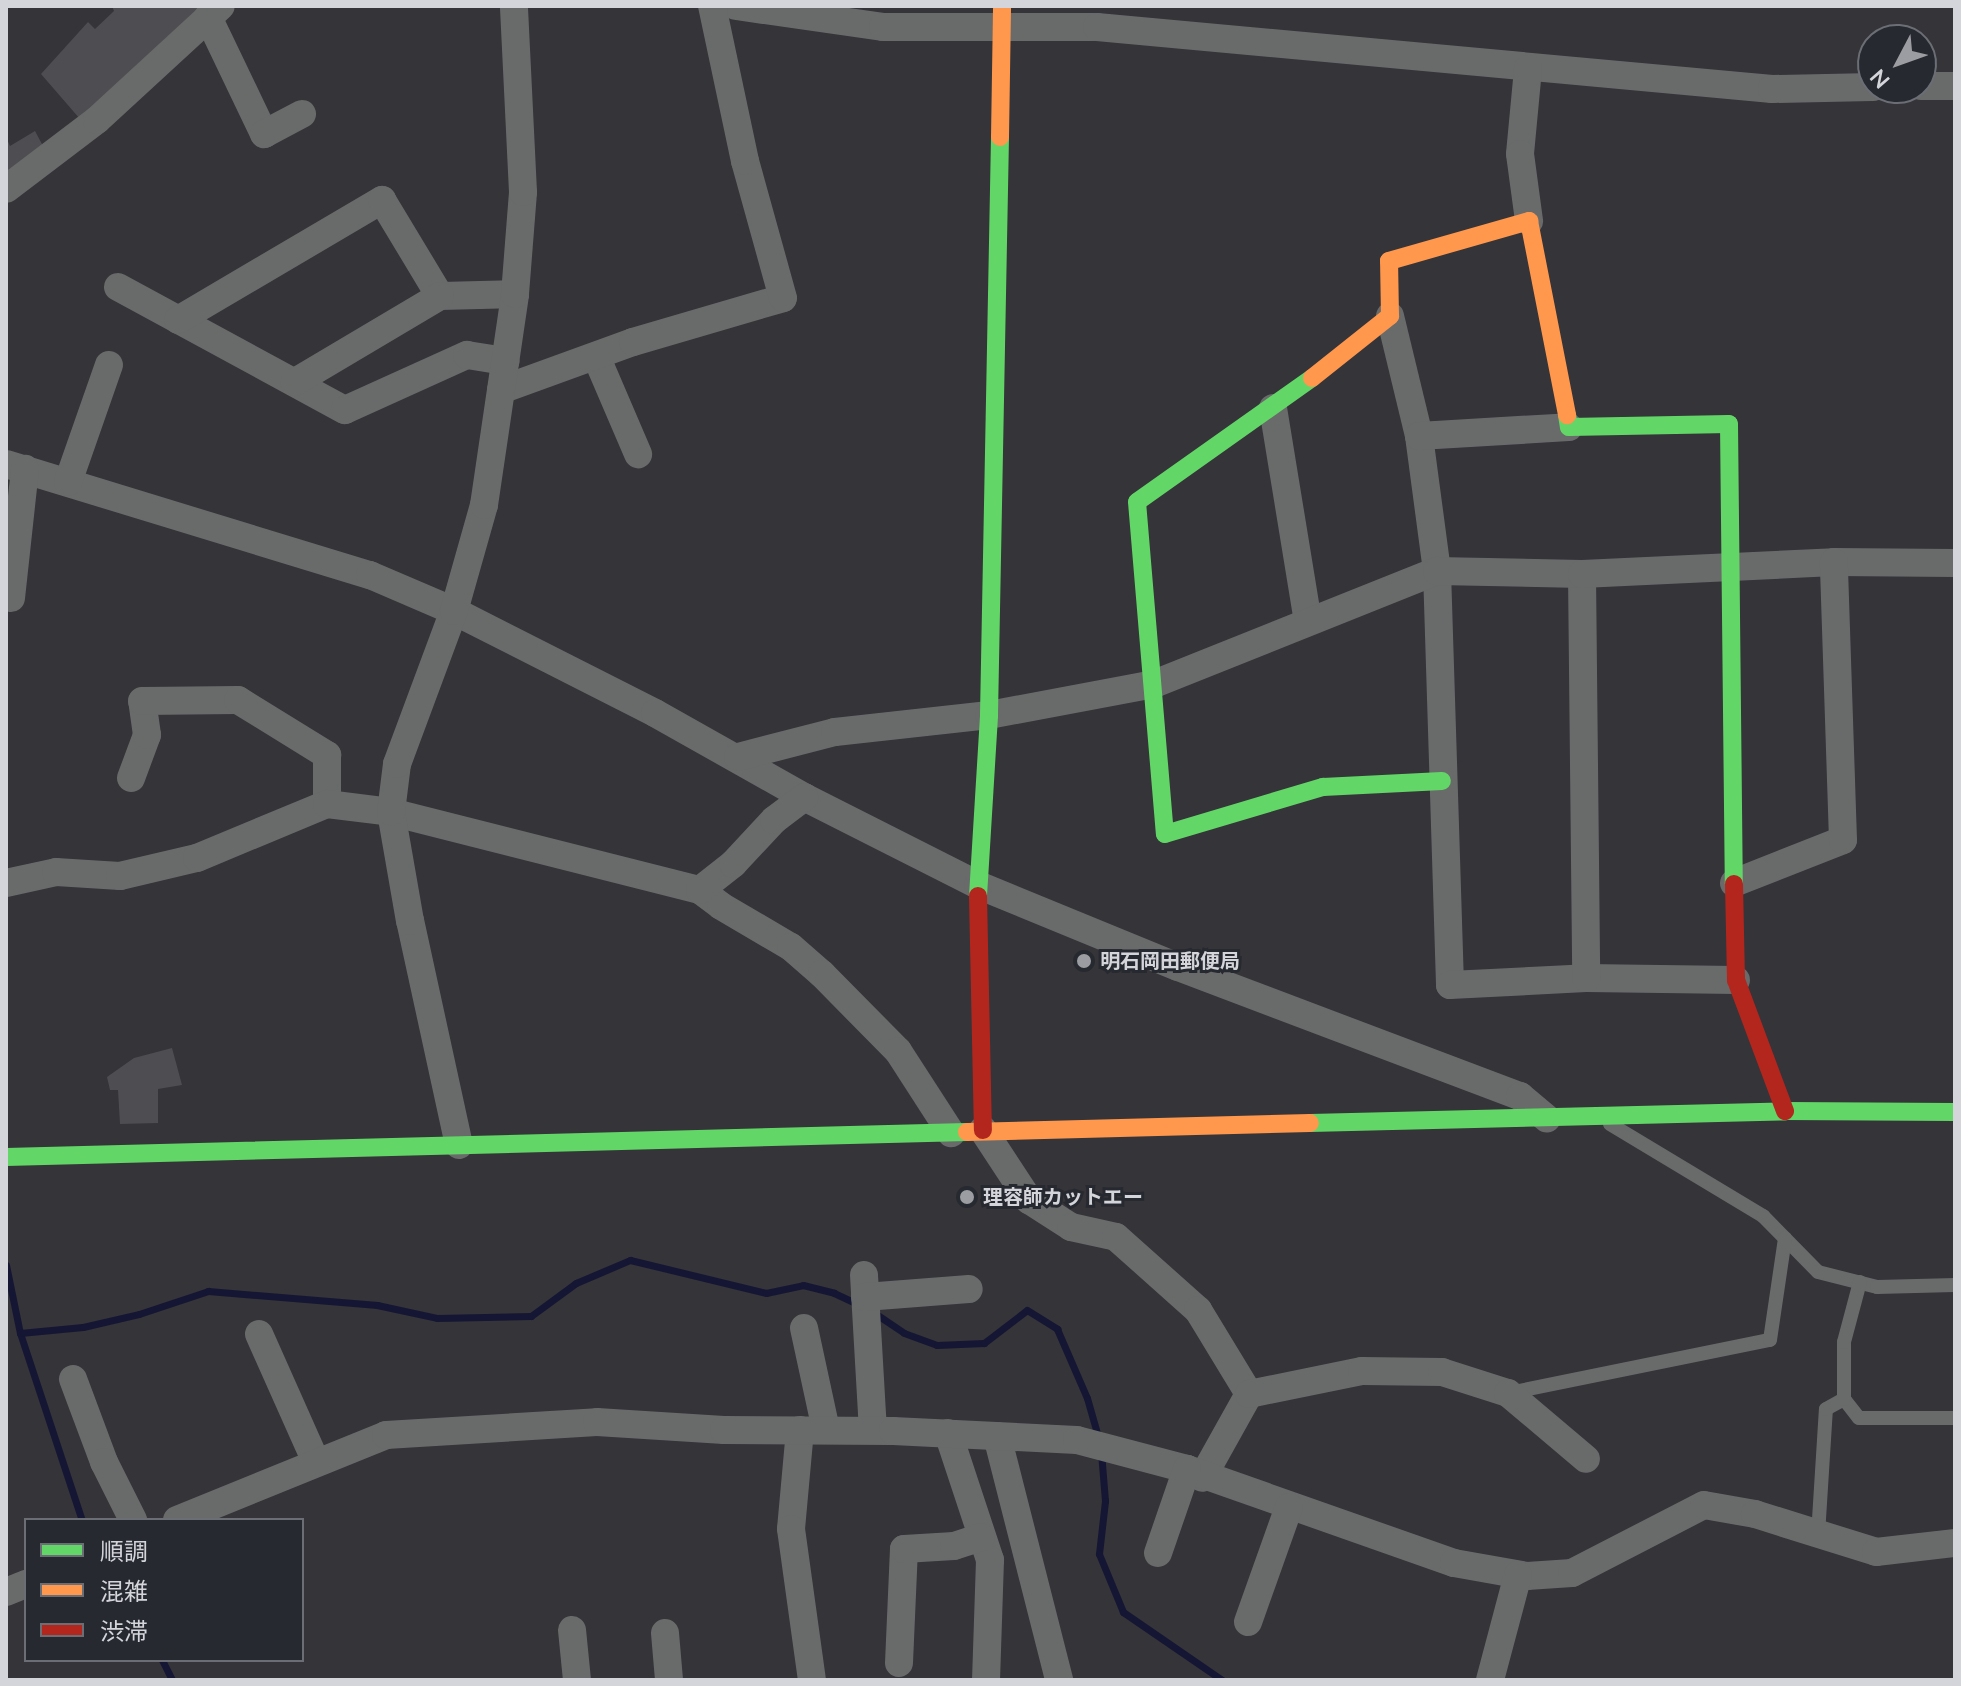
<!DOCTYPE html>
<html>
<head>
<meta charset="utf-8">
<style>
	body { margin:0 }
	#map { position:relative; width:1961px; height:1686px; overflow:hidden; background:#343439; font-family:"Nunito Sans","Noto Sans JP",sans-serif }
	div>[style] { position:absolute }
	[style*='--x'] { left:calc(var(--x)*1px); top:calc(var(--y)*1px); width:calc(var(--w)*1px); rotate:calc(var(--a)*1deg) }
	.stream>* { height:7px; margin:-3.5px; padding:0 3.5px; transform-origin:3.5px; border-radius:3.5px; background:#151633 }
	.building>* { inset:0; background:#4e4e52 }
	.lane>* { height:14px; margin:-7px; padding:0 7px; transform-origin:7px; border-radius:7px; background:#696a6a }
	.street>* { height:28px; margin:-14px; padding:0 14px; transform-origin:14px; border-radius:14px; background:#696a6a }
	.fast>* { height:18px; margin:-9px; padding:0 9px; transform-origin:9px; border-radius:9px; background:#63d668 }
	.slow>* { height:18px; margin:-9px; padding:0 9px; transform-origin:9px; border-radius:9px; background:#ff974d }
	.jam>* { height:18px; margin:-9px; padding:0 9px; transform-origin:9px; border-radius:9px; background:#b3261e }
	.dots>* { width:22px; height:22px; translate:-50% -50%; box-sizing:border-box; border:4px solid #272931; border-radius:50% }
	span { translate:-50% -50%; white-space:nowrap; text-align:center; line-height:1.15; -webkit-text-stroke:6px #272931; paint-order:stroke }
	.poi-label { font-size:20px; color:#d4d5db; font-weight:700 }
	.left { translate:0 -50%; text-align:left }
	.frame { position:absolute; inset:0; border:8px solid #d4d5db; pointer-events:none }
	.legend { position:absolute; left:24px; top:1518px; width:280px; height:144px; box-sizing:border-box; background:#272931; border:2px solid #6c6e75; margin:0; padding:10px 14px; list-style:none; font-size:24px; color:#d4d5db }
	.legend li { display:flex; align-items:center; gap:16px; height:40px }
	.legend b { width:40px; border:2px solid #6c6e75 }
	.north { position:absolute; left:1857px; top:24px; width:80px; height:80px; box-sizing:border-box; background:#272931; border:2px solid #6c6e75; border-radius:50%; rotate:229deg; font-size:22px; font-weight:700; line-height:32px; text-align:center; color:#d4d5db }
	.north::after { content:''; display:block; margin:auto; width:28px; height:36px; background:#9c9da2; clip-path:polygon(50% 0,100% 100%,50% 72%,0 100%) }
</style>
</head>
<body>
<div id="map">
	<div class="stream">
		<i style="--x:6;--y:1265;--w:69;--a:78.4"></i>
		<i style="--x:20;--y:1333;--w:197;--a:71.7"></i>
		<i style="--x:873;--y:1312;--w:37;--a:34"></i>
		<i style="--x:904;--y:1333;--w:35;--a:20"></i>
		<i style="--x:937;--y:1345;--w:47;--a:-2.4"></i>
		<i style="--x:984;--y:1343;--w:54;--a:-37.5"></i>
		<i style="--x:1027;--y:1310;--w:36;--a:32"></i>
		<i style="--x:1057;--y:1329;--w:75;--a:66.5"></i>
		<i style="--x:1087;--y:1398;--w:44;--a:74.1"></i>
		<i style="--x:20;--y:1333;--w:63;--a:-5.4"></i>
		<i style="--x:83;--y:1327;--w:57;--a:-13.1"></i>
		<i style="--x:139;--y:1314;--w:73;--a:-18.4"></i>
		<i style="--x:208;--y:1291;--w:170;--a:4.7"></i>
		<i style="--x:377;--y:1305;--w:61;--a:12.2"></i>
		<i style="--x:437;--y:1318;--w:94;--a:-1.2"></i>
		<i style="--x:531;--y:1316;--w:56;--a:-36.3"></i>
		<i style="--x:576;--y:1283;--w:59;--a:-23.1"></i>
		<i style="--x:630;--y:1260;--w:140;--a:13.6"></i>
		<i style="--x:766;--y:1293;--w:38;--a:-12"></i>
		<i style="--x:803;--y:1285;--w:32;--a:14"></i>
		<i style="--x:834;--y:1293;--w:26;--a:25"></i>
		<i style="--x:1101;--y:1452;--w:49;--a:85.3"></i>
		<i style="--x:1105;--y:1501;--w:53;--a:96.5"></i>
		<i style="--x:1099;--y:1554;--w:63;--a:67.5"></i>
		<i style="--x:1123;--y:1612;--w:120;--a:34.5"></i>
		<i style="--x:162;--y:1660;--w:22;--a:63"></i>
	</div>
	<div class="building">
		<i style="clip-path:polygon(112px 6px,203px 6px,80px 119px,41px 74px,88px 22px,95px 29px,114px 11px)"></i>
		<i style="clip-path:polygon(35px 131px,43px 146px,6px 173px,6px 137px,10px 146px)"></i>
		<i style="clip-path:polygon(172px 1048px,182px 1085px,158px 1089px,158px 1123px,120px 1124px,118px 1090px,110px 1090px,107px 1077px,134px 1058px)"></i>
	</div>
	<div class="lane">
		<i style="--x:1610;--y:1124;--w:179;--a:31"></i>
		<i style="--x:1763;--y:1216;--w:78;--a:45.5"></i>
		<i style="--x:1818;--y:1272;--w:61;--a:14.3"></i>
		<i style="--x:1877;--y:1287;--w:78;--a:-1.5"></i>
		<i style="--x:1509;--y:1393;--w:266;--a:-11.5"></i>
		<i style="--x:1770;--y:1340;--w:103;--a:-81.6"></i>
		<i style="--x:1844;--y:1399;--w:24;--a:52"></i>
		<i style="--x:1859;--y:1418;--w:96;--a:0"></i>
		<i style="--x:1818;--y:1535;--w:126;--a:-86.4"></i>
		<i style="--x:1826;--y:1409;--w:21;--a:-29"></i>
		<i style="--x:1844;--y:1399;--w:57;--a:-90"></i>
		<i style="--x:1844;--y:1342;--w:62;--a:-75.1"></i>
	</div>
	<div class="street">
		<i style="--x:736;--y:6;--w:148;--a:8.1"></i>
		<i style="--x:883;--y:27;--w:214;--a:0"></i>
		<i style="--x:1097;--y:27;--w:678;--a:5.25"></i>
		<i style="--x:1772;--y:89;--w:101;--a:-1.1"></i>
		<i style="--x:208;--y:17;--w:130;--a:64.4"></i>
		<i style="--x:264;--y:134;--w:43;--a:-27.8"></i>
		<i style="--x:1528;--y:69;--w:85;--a:95.4"></i>
		<i style="--x:1520;--y:154;--w:68;--a:82.3"></i>
		<i style="--x:1921;--y:86;--w:34;--a:0"></i>
		<i style="--x:6;--y:189;--w:114;--a:-37.2"></i>
		<i style="--x:97;--y:120;--w:168;--a:-42.6"></i>
		<i style="--x:118;--y:287;--w:258;--a:28.5"></i>
		<i style="--x:345;--y:410;--w:134;--a:-24.3"></i>
		<i style="--x:467;--y:355;--w:39;--a:9"></i>
		<i style="--x:440;--y:296;--w:75;--a:-1.5"></i>
		<i style="--x:1390;--y:316;--w:123;--a:76.4"></i>
		<i style="--x:1419;--y:436;--w:136;--a:82.4"></i>
		<i style="--x:1437;--y:571;--w:414;--a:88.2"></i>
		<i style="--x:1450;--y:985;--w:136;--a:-2.9"></i>
		<i style="--x:1586;--y:978;--w:150;--a:0.8"></i>
		<i style="--x:178;--y:320;--w:237;--a:-30.5"></i>
		<i style="--x:382;--y:200;--w:112;--a:58.9"></i>
		<i style="--x:440;--y:296;--w:169;--a:149.3"></i>
		<i style="--x:596;--y:356;--w:107;--a:66.8"></i>
		<i style="--x:501;--y:390;--w:140;--a:-20"></i>
		<i style="--x:633;--y:342;--w:156;--a:-16.3"></i>
		<i style="--x:783;--y:298;--w:142;--a:-105.5"></i>
		<i style="--x:745;--y:161;--w:158;--a:-102"></i>
		<i style="--x:1273;--y:408;--w:216;--a:80.7"></i>
		<i style="--x:1419;--y:436;--w:150;--a:-3.4"></i>
		<i style="--x:6;--y:464;--w:381;--a:17"></i>
		<i style="--x:370;--y:575;--w:91;--a:23.2"></i>
		<i style="--x:454;--y:611;--w:225;--a:26.9"></i>
		<i style="--x:655;--y:713;--w:171;--a:29.4"></i>
		<i style="--x:804;--y:797;--w:195;--a:26.8"></i>
		<i style="--x:978;--y:885;--w:216;--a:22.3"></i>
		<i style="--x:1178;--y:967;--w:366;--a:20.7"></i>
		<i style="--x:1520;--y:1096;--w:35;--a:40"></i>
		<i style="--x:68;--y:482;--w:124;--a:-70.7"></i>
		<i style="--x:1582;--y:574;--w:404;--a:89.4"></i>
		<i style="--x:11;--y:598;--w:130;--a:-83.8"></i>
		<i style="--x:738;--y:757;--w:100;--a:-14.5"></i>
		<i style="--x:835;--y:732;--w:155;--a:-6.3"></i>
		<i style="--x:989;--y:715;--w:168;--a:-10.6"></i>
		<i style="--x:1154;--y:684;--w:305;--a:-21.8"></i>
		<i style="--x:1437;--y:571;--w:145;--a:1.2"></i>
		<i style="--x:1582;--y:574;--w:252;--a:-2.7"></i>
		<i style="--x:1834;--y:562;--w:121;--a:0.5"></i>
		<i style="--x:131;--y:778;--w:46;--a:-69.6"></i>
		<i style="--x:147;--y:735;--w:34;--a:-98"></i>
		<i style="--x:142;--y:701;--w:96;--a:-0.6"></i>
		<i style="--x:238;--y:700;--w:105;--a:31.7"></i>
		<i style="--x:327;--y:755;--w:49;--a:90"></i>
		<i style="--x:6;--y:883;--w:51;--a:-12.4"></i>
		<i style="--x:56;--y:872;--w:64;--a:3.6"></i>
		<i style="--x:120;--y:876;--w:79;--a:-13.2"></i>
		<i style="--x:197;--y:858;--w:141;--a:-22.6"></i>
		<i style="--x:327;--y:804;--w:64;--a:7.1"></i>
		<i style="--x:391;--y:812;--w:319;--a:14.2"></i>
		<i style="--x:700;--y:890;--w:26;--a:37"></i>
		<i style="--x:721;--y:906;--w:81;--a:30.4"></i>
		<i style="--x:791;--y:947;--w:41;--a:41.1"></i>
		<i style="--x:822;--y:974;--w:108;--a:45.4"></i>
		<i style="--x:898;--y:1051;--w:98;--a:57.1"></i>
		<i style="--x:1734;--y:883;--w:117;--a:-21.5"></i>
		<i style="--x:1843;--y:840;--w:278;--a:-91.9"></i>
		<i style="--x:700;--y:890;--w:42;--a:-38.2"></i>
		<i style="--x:733;--y:864;--w:60;--a:-47"></i>
		<i style="--x:774;--y:820;--w:38;--a:-37"></i>
		<i style="--x:983;--y:1130;--w:84;--a:56.7"></i>
		<i style="--x:1029;--y:1200;--w:50;--a:32.7"></i>
		<i style="--x:1071;--y:1227;--w:46;--a:12.5"></i>
		<i style="--x:1116;--y:1237;--w:110;--a:41.7"></i>
		<i style="--x:1198;--y:1310;--w:98;--a:58.7"></i>
		<i style="--x:1249;--y:1394;--w:96;--a:119.2"></i>
		<i style="--x:459;--y:1145;--w:229;--a:-102.3"></i>
		<i style="--x:410;--y:921;--w:111;--a:-99.9"></i>
		<i style="--x:391;--y:812;--w:48;--a:-82.9"></i>
		<i style="--x:397;--y:764;--w:163;--a:-69.6"></i>
		<i style="--x:454;--y:611;--w:110;--a:-74.2"></i>
		<i style="--x:484;--y:505;--w:213;--a:-81.6"></i>
		<i style="--x:515;--y:294;--w:102;--a:-85.5"></i>
		<i style="--x:523;--y:192;--w:186;--a:-92.8"></i>
		<i style="--x:864;--y:1275;--w:155;--a:86.7"></i>
		<i style="--x:865;--y:1297;--w:104;--a:-4.4"></i>
		<i style="--x:804;--y:1328;--w:104;--a:77.8"></i>
		<i style="--x:259;--y:1334;--w:140;--a:66"></i>
		<i style="--x:73;--y:1379;--w:89;--a:69.5"></i>
		<i style="--x:104;--y:1462;--w:65;--a:63.4"></i>
		<i style="--x:1249;--y:1394;--w:115;--a:-11.5"></i>
		<i style="--x:1362;--y:1371;--w:80;--a:0.7"></i>
		<i style="--x:1442;--y:1372;--w:69;--a:17.7"></i>
		<i style="--x:1508;--y:1393;--w:102;--a:40.2"></i>
		<i style="--x:800;--y:1430;--w:99;--a:95.2"></i>
		<i style="--x:791;--y:1529;--w:152;--a:82.1"></i>
		<i style="--x:948;--y:1433;--w:134;--a:71.7"></i>
		<i style="--x:990;--y:1560;--w:120;--a:91.9"></i>
		<i style="--x:997;--y:1436;--w:252;--a:75.7"></i>
		<i style="--x:177;--y:1520;--w:226;--a:-22.1"></i>
		<i style="--x:386;--y:1435;--w:211;--a:-3.5"></i>
		<i style="--x:597;--y:1422;--w:127;--a:3.6"></i>
		<i style="--x:724;--y:1430;--w:169;--a:0.3"></i>
		<i style="--x:893;--y:1431;--w:184;--a:2.8"></i>
		<i style="--x:1077;--y:1440;--w:114;--a:14.8"></i>
		<i style="--x:1187;--y:1469;--w:283;--a:19.4"></i>
		<i style="--x:1454;--y:1563;--w:74;--a:10.1"></i>
		<i style="--x:1527;--y:1576;--w:45;--a:-3.8"></i>
		<i style="--x:1572;--y:1573;--w:148;--a:-27.3"></i>
		<i style="--x:1704;--y:1505;--w:52;--a:10"></i>
		<i style="--x:1755;--y:1514;--w:127;--a:17.4"></i>
		<i style="--x:1876;--y:1552;--w:80;--a:-6.5"></i>
		<i style="--x:1158;--y:1553;--w:89;--a:-71"></i>
		<i style="--x:6;--y:1592;--w:22;--a:-22"></i>
		<i style="--x:1248;--y:1622;--w:122;--a:-70.4"></i>
		<i style="--x:572;--y:1630;--w:50;--a:84.3"></i>
		<i style="--x:665;--y:1633;--w:47;--a:85.1"></i>
		<i style="--x:899;--y:1663;--w:114;--a:-87.5"></i>
		<i style="--x:904;--y:1549;--w:50;--a:-3.4"></i>
		<i style="--x:954;--y:1546;--w:28;--a:-18"></i>
		<i style="--x:1490;--y:1680;--w:109;--a:-75.1"></i>
	</div>
	<div class="fast">
		<i style="--x:1312;--y:378;--w:214;--a:144.7"></i>
		<i style="--x:1137;--y:502;--w:333;--a:85.2"></i>
		<i style="--x:1165;--y:834;--w:165;--a:-16.6"></i>
		<i style="--x:1323;--y:787;--w:119;--a:-2.9"></i>
		<i style="--x:1567;--y:415;--w:12;--a:81"></i>
		<i style="--x:1569;--y:427;--w:160;--a:-1.1"></i>
		<i style="--x:1729;--y:424;--w:460;--a:89.4"></i>
		<i style="--x:978;--y:896;--w:181;--a:-86.5"></i>
		<i style="--x:989;--y:715;--w:578;--a:-88.91"></i>
		<i style="--x:1310;--y:1123;--w:475;--a:-1.4"></i>
		<i style="--x:1785;--y:1111;--w:170;--a:0.3"></i>
		<i style="--x:6;--y:1157;--w:961;--a:-1.49"></i>
	</div>
	<div class="slow">
		<i style="--x:1000;--y:137;--w:131;--a:-89.1"></i>
		<i style="--x:1312;--y:378;--w:100;--a:-38.5"></i>
		<i style="--x:1390;--y:316;--w:55;--a:-91"></i>
		<i style="--x:1389;--y:261;--w:146;--a:-15.9"></i>
		<i style="--x:1529;--y:221;--w:198;--a:78.9"></i>
		<i style="--x:967;--y:1132;--w:343;--a:-1.5"></i>
	</div>
	<div class="jam">
		<i style="--x:1734;--y:884;--w:96;--a:88.8"></i>
		<i style="--x:1736;--y:980;--w:140;--a:69.5"></i>
		<i style="--x:978;--y:896;--w:234;--a:88.8"></i>
	</div>
	<div class="dots">
		<i style="left:1084px;top:961px;background:#9c9da2"></i>
		<i style="left:967px;top:1197px;background:#9c9da2"></i>
	</div>
	<div class="poi-label">
		<span class="left" style="left:1100px;top:961px">明石岡田郵便局</span>
		<span class="left" style="left:983px;top:1197px">理容師カットエー</span>
	</div>
	<div class="frame"></div>
	<ul class="legend">
	<li><b style="height:10px;background:#63d668"></b>順調</li>
	<li><b style="height:10px;background:#ff974d"></b>混雑</li>
	<li><b style="height:10px;background:#b3261e"></b>渋滞</li>
	</ul>
	<div class="north">N</div>
</div>
</body>
</html>
